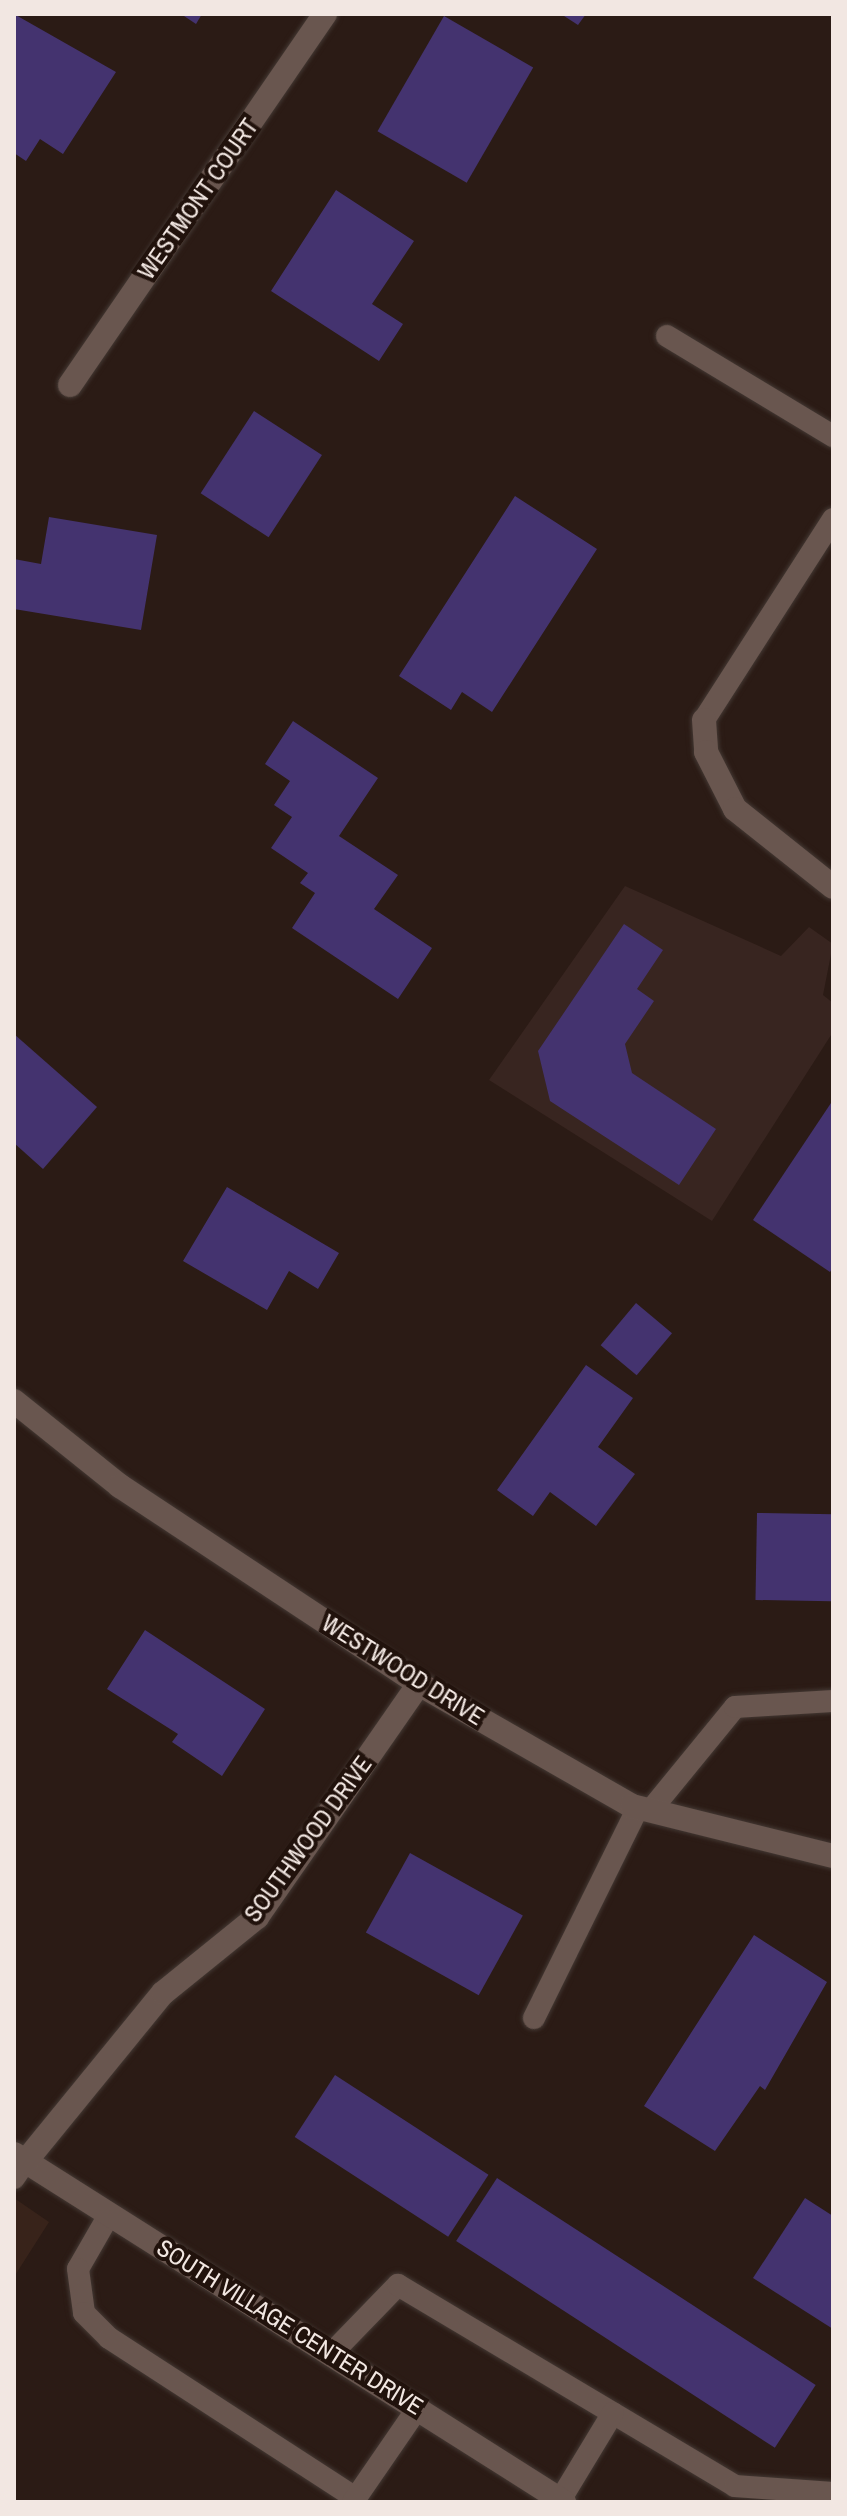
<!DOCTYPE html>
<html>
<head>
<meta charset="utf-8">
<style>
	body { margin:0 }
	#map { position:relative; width:847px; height:2516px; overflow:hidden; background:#2b1b15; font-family:"Archivo Narrow",sans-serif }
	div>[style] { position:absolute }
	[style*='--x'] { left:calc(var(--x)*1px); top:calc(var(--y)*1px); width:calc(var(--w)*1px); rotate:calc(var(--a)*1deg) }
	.commercial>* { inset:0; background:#382520 }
	.built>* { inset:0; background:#38231a }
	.building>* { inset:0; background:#44336f; transform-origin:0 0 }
	.roads { filter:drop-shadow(0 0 2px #433833) drop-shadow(0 0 2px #433833) }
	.lane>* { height:22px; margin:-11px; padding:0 11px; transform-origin:11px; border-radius:11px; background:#69564f }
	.street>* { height:24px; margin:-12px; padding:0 12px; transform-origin:12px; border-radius:12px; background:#69564f }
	span { translate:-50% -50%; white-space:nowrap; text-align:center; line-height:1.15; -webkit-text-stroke:8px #21120c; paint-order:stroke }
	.street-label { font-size:24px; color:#f2e7e2 }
	.frame { position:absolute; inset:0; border:16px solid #f2e7e2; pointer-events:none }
</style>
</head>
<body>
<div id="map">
	<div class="commercial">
		<i style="clip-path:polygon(625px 886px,781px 956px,809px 927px,833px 944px,823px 995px,833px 1003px,833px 1032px,712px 1221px,489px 1080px)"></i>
	</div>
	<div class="built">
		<i style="clip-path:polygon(14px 2198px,49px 2222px,14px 2277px)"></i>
	</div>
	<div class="building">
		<i style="clip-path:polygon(14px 14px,116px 72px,63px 154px,40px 139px,26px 161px,14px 153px)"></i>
		<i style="clip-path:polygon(181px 14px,202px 14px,196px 24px)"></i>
		<i style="clip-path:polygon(561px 14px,586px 14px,578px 25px)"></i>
		<i style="left:444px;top:16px;width:103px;height:133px;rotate:30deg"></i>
		<i style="clip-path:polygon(336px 190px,414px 241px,372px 304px,403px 324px,379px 361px,271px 291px)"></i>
		<i style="left:254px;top:411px;width:81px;height:98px;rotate:33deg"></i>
		<i style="clip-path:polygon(515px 496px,597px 549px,492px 712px,462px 692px,451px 710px,399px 676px)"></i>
		<i style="clip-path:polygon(49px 517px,157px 535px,141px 630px,14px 609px,14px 559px,41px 564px)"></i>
		<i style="clip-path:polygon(293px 721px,378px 778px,339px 836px,398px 875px,374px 909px,432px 948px,398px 999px,292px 928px,315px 893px,300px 883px,308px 873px,271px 848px,292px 817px,274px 805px,290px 781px,265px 764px)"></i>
		<i style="clip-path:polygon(624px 924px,663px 950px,637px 989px,654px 1001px,625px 1044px,632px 1073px,716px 1129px,679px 1185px,550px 1101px,538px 1051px)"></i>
		<i style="clip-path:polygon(14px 1034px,97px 1107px,43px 1169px,14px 1143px)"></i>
		<i style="clip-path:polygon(833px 1100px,833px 1267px,830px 1272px,753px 1220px)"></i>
		<i style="clip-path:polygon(227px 1187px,339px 1253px,318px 1289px,289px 1271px,267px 1310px,183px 1261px)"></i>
		<i style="left:636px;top:1303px;width:47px;height:55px;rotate:40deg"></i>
		<i style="clip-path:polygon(586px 1365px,633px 1398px,598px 1447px,635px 1474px,596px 1526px,550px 1492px,533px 1516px,497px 1490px)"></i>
		<i style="left:757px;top:1513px;width:76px;height:87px;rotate:1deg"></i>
		<i style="clip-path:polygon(145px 1630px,265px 1709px,222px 1776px,172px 1742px,178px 1734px,107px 1689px)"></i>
		<i style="left:410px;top:1853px;width:129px;height:91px;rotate:29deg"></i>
		<i style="clip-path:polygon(754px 1935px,827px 1982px,765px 2090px,760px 2086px,715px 2151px,644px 2106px)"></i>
		<i style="left:335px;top:2075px;width:183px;height:74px;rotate:33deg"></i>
		<i style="left:497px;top:2178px;width:380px;height:75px;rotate:33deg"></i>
		<i style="clip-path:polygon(805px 2198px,833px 2216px,833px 2329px,753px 2278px)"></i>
	</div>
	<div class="roads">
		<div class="lane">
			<i style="--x:667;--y:336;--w:194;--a:31.1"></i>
			<i style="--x:704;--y:720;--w:239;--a:-57.3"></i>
			<i style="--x:650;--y:1811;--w:134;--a:-50.7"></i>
			<i style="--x:735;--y:1707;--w:98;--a:-3.5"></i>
			<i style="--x:534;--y:2018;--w:234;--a:-63.7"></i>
			<i style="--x:14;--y:2178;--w:19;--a:-55"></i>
			<i style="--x:109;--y:2215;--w:62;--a:119.9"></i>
			<i style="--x:78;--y:2269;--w:44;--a:82.2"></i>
			<i style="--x:84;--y:2313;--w:35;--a:45"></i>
			<i style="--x:109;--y:2338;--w:293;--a:33"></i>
			<i style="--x:332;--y:2353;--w:95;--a:-45.9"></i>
			<i style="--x:398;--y:2285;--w:392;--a:30.8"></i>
			<i style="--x:735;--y:2486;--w:98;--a:4.1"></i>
			<i style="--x:353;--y:2502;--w:116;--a:-55.5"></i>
			<i style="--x:559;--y:2502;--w:104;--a:-58.8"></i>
		</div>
		<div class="street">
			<i style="--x:70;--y:385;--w:450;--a:-55.5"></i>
			<i style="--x:704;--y:720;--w:32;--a:86"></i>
			<i style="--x:706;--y:752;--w:64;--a:63"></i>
			<i style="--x:735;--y:809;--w:125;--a:38.5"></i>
			<i style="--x:14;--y:1401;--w:136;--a:38.7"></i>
			<i style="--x:120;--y:1486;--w:359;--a:33.5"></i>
			<i style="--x:419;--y:1684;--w:245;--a:29.8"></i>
			<i style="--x:632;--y:1806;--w:207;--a:14"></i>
			<i style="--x:14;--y:2154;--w:651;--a:32.32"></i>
			<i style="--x:25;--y:2162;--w:218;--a:-50.8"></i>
			<i style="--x:163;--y:1993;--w:121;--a:-39"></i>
			<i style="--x:257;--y:1917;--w:284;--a:-55.2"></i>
		</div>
	</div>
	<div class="street-label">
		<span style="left:198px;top:199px;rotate:-55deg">WESTMONT COURT</span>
		<span style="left:403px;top:1670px;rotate:32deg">WESTWOOD DRIVE</span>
		<span style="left:308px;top:1839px;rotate:-54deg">SOUTHWOOD DRIVE</span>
		<span style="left:290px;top:2327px;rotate:32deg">SOUTH VILLAGE CENTER DRIVE</span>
	</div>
	<div class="frame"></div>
</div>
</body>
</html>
